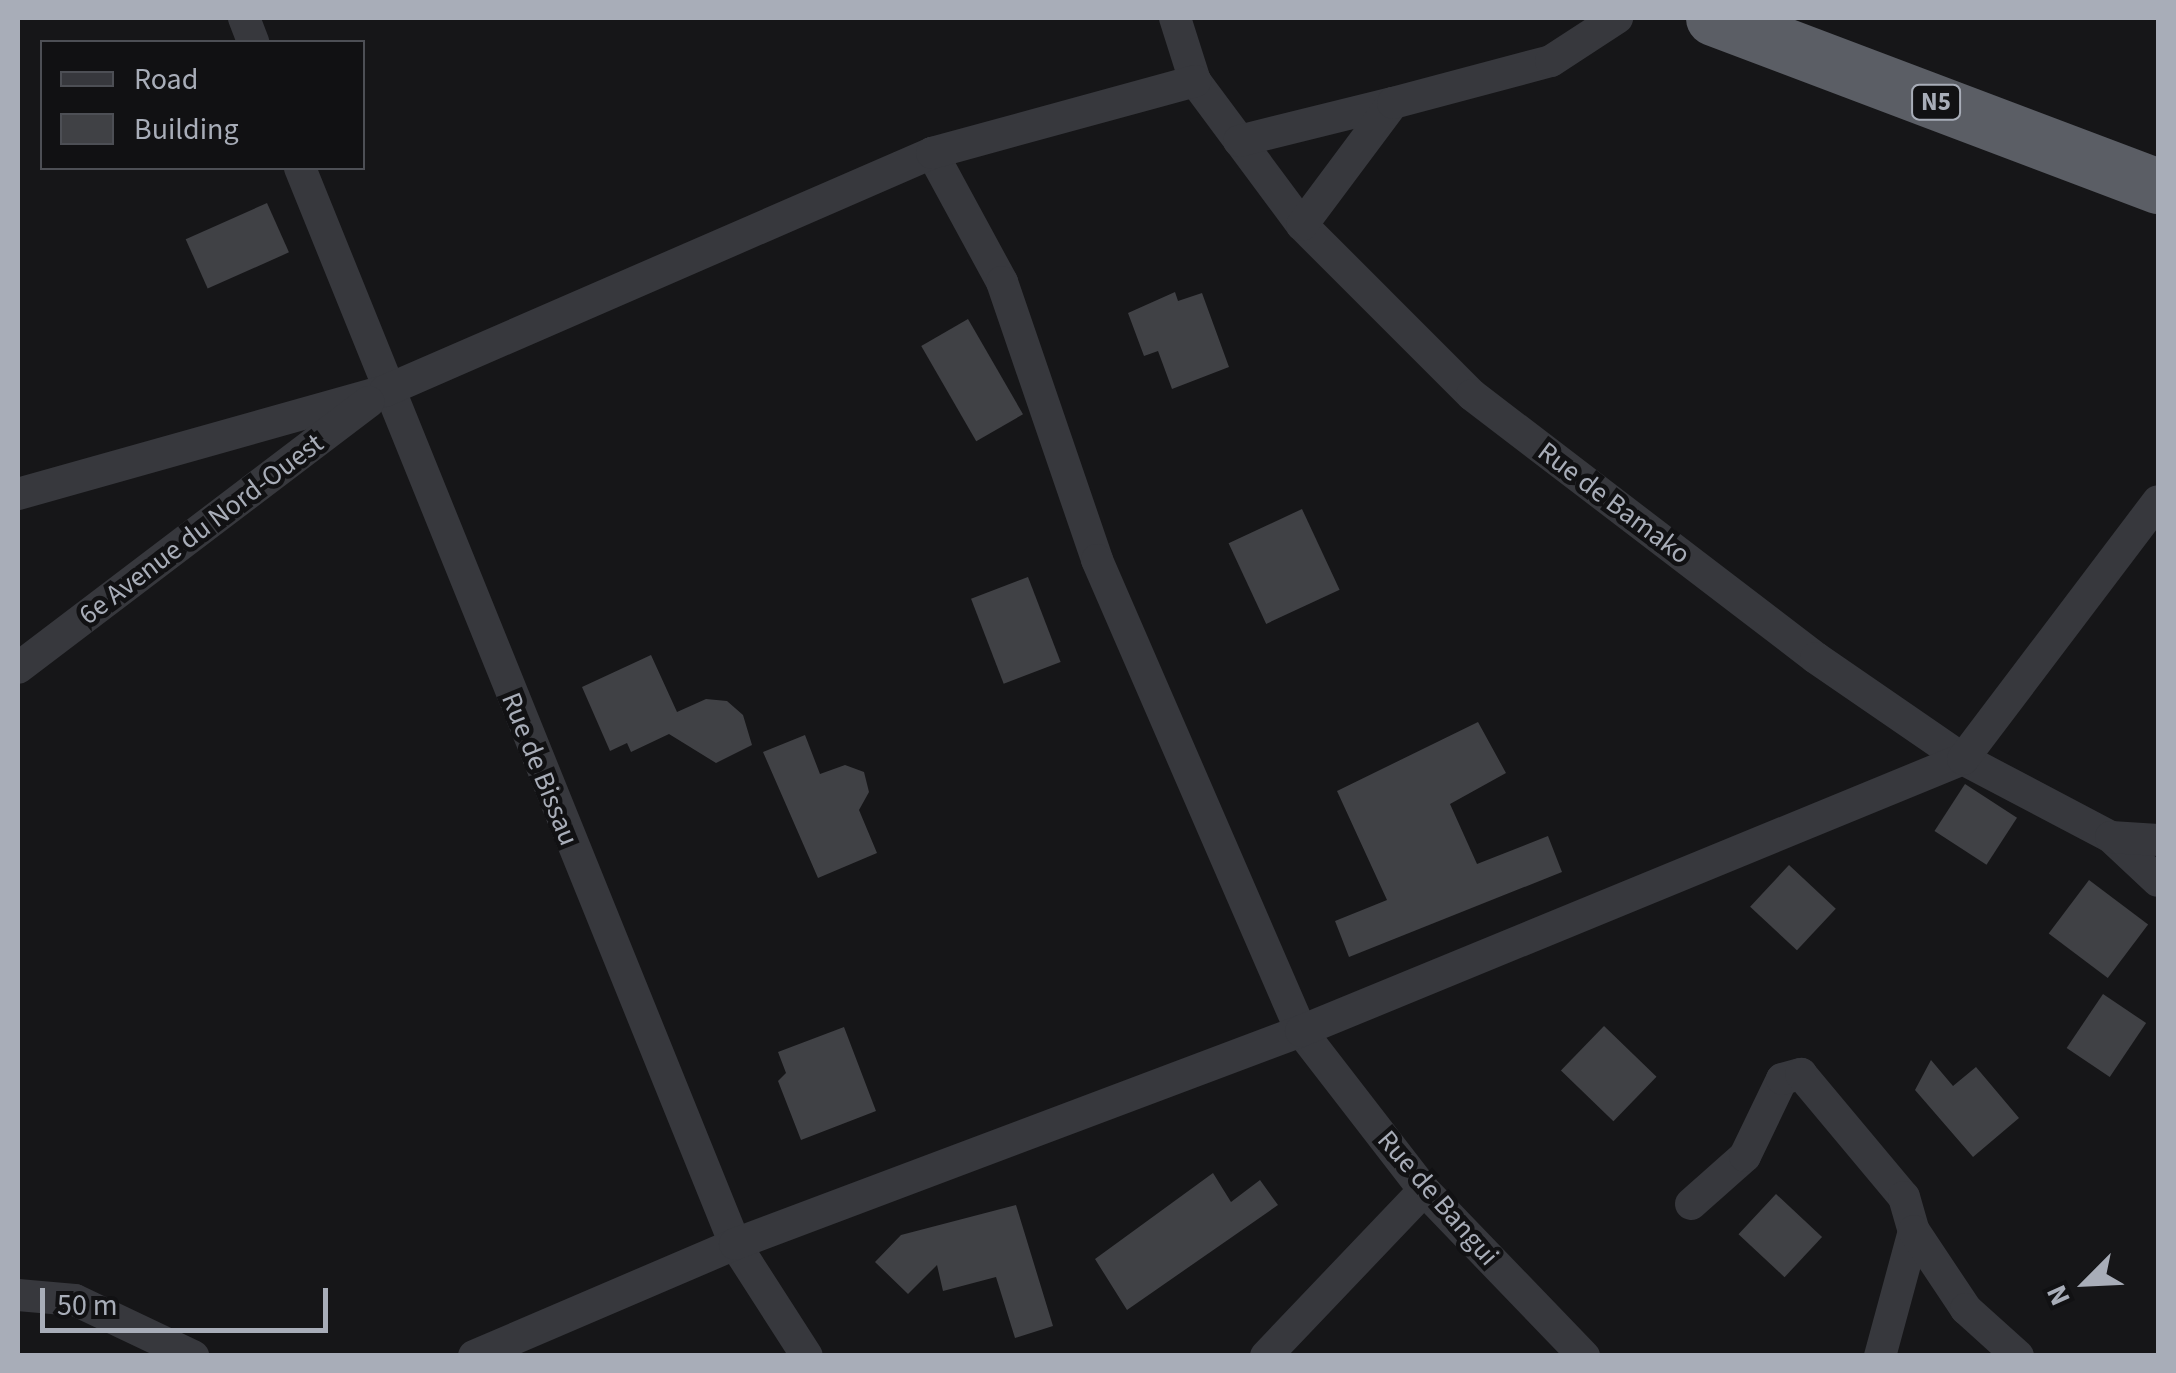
<!DOCTYPE html>
<html>
<head>
<meta charset="utf-8">
<style>
	body { margin:0 }
	#map { position:relative; width:2176px; height:1373px; overflow:hidden; background:#161618; font-family:"Source Sans 3",sans-serif }
	div>[style] { position:absolute }
	[style*='--x'] { left:calc(var(--x)*1px); top:calc(var(--y)*1px); width:calc(var(--w)*1px); rotate:calc(var(--a)*1deg) }
	.building>* { inset:0; background:#404145; transform-origin:0 0 }
	.minor>* { height:32px; margin:-16px; padding:0 16px; transform-origin:16px; border-radius:16px; background:#37383d }
	.trunk>* { height:55px; margin:-27.5px; padding:0 27.5px; transform-origin:27.5px; border-radius:27.5px; background:#5b5e65 }
	span { translate:-50% -50%; white-space:nowrap; text-align:center; line-height:1.15; -webkit-text-stroke:9px #111113; paint-order:stroke }
	.shield-label span { padding:2px 8px; background:#111113; border:2px solid; border-radius:8px; -webkit-text-stroke-width:0 }
	.shield-label { font-size:25px; color:#a8adb8; font-weight:700 }
	.street-label { font-size:28px; color:#a8adb8 }
	.frame { position:absolute; inset:0; border:20px solid #a8adb8; pointer-events:none }
	.legend { position:absolute; left:40px; top:40px; width:325px; height:130px; box-sizing:border-box; background:#111113; border:2px solid #4d4f55; margin:0; padding:12px 18px; list-style:none; font-size:30px; color:#a8adb8 }
	.legend li { display:flex; align-items:center; gap:20px; height:50px }
	.legend b { width:50px; border:2px solid #4d4f55 }
	.north { position:absolute; left:2036px; top:1233px; width:100px; height:100px; -webkit-text-stroke:8px #111113; paint-order:stroke; rotate:246deg; font-size:28px; font-weight:700; line-height:40px; text-align:center; color:#a8adb8 }
	.north::after { content:''; display:block; margin:auto; width:35px; height:45px; background:#a8adb8; clip-path:polygon(50% 0,100% 100%,50% 72%,0 100%) }
	.scale { position:absolute; left:40px; top:1288px; width:288px; height:45px; box-sizing:border-box; border:5px solid #a8adb8; border-top:0; padding-left:12px; font-size:30px; line-height:35px; white-space:nowrap; color:#a8adb8; -webkit-text-stroke:8px #111113; paint-order:stroke }
</style>
</head>
<body>
<div id="map">
	<div class="building">
		<i style="left:267px;top:203px;width:54px;height:89px;rotate:66deg"></i>
		<i style="clip-path:polygon(1175px 292px,1178px 301px,1202px 293px,1229px 367px,1172px 389px,1158px 351px,1144px 356px,1128px 313px)"></i>
		<i style="left:968px;top:319px;width:110px;height:54px;rotate:60deg"></i>
		<i style="left:1302px;top:509px;width:89px;height:81px;rotate:65deg"></i>
		<i style="left:1028px;top:577px;width:91px;height:61px;rotate:69deg"></i>
		<i style="clip-path:polygon(651px 655px,677px 712px,706px 699px,727px 701px,743px 715px,752px 745px,716px 763px,669px 734px,631px 752px,627px 743px,610px 751px,582px 687px)"></i>
		<i style="clip-path:polygon(1478px 722px,1506px 773px,1450px 804px,1477px 864px,1548px 836px,1562px 872px,1349px 957px,1335px 921px,1387px 900px,1337px 791px)"></i>
		<i style="clip-path:polygon(805px 735px,820px 774px,845px 765px,864px 772px,869px 792px,859px 810px,877px 853px,818px 878px,763px 752px)"></i>
		<i style="left:1965px;top:784px;width:62px;height:56px;rotate:33deg"></i>
		<i style="left:1789px;top:865px;width:64px;height:57px;rotate:43deg"></i>
		<i style="left:2089px;top:880px;width:74px;height:67px;rotate:37deg"></i>
		<i style="left:2103px;top:994px;width:52px;height:65px;rotate:34deg"></i>
		<i style="left:1604px;top:1026px;width:73px;height:62px;rotate:44deg"></i>
		<i style="clip-path:polygon(844px 1027px,876px 1111px,801px 1140px,778px 1081px,786px 1073px,778px 1052px)"></i>
		<i style="clip-path:polygon(1931px 1060px,1953px 1086px,1976px 1067px,2019px 1118px,1973px 1157px,1915px 1090px)"></i>
		<i style="clip-path:polygon(1213px 1173px,1231px 1202px,1260px 1180px,1278px 1205px,1127px 1310px,1095px 1259px)"></i>
		<i style="left:1776px;top:1194px;width:63px;height:55px;rotate:43deg"></i>
		<i style="clip-path:polygon(1016px 1205px,1053px 1326px,1015px 1338px,996px 1277px,943px 1291px,937px 1265px,908px 1294px,875px 1262px,901px 1235px)"></i>
	</div>
	<div class="minor">
		<i style="--x:244;--y:18;--w:26;--a:69"></i>
		<i style="--x:1175;--y:18;--w:66;--a:72.4"></i>
		<i style="--x:1195;--y:81;--w:179;--a:53.4"></i>
		<i style="--x:1302;--y:225;--w:240;--a:45"></i>
		<i style="--x:1472;--y:395;--w:433;--a:37.4"></i>
		<i style="--x:1816;--y:658;--w:178;--a:34.5"></i>
		<i style="--x:1963;--y:759;--w:167;--a:27.8"></i>
		<i style="--x:2111;--y:837;--w:64;--a:43.1"></i>
		<i style="--x:1239;--y:141;--w:159;--a:-13.9"></i>
		<i style="--x:932;--y:153;--w:147;--a:61.5"></i>
		<i style="--x:1002;--y:282;--w:294;--a:71.1"></i>
		<i style="--x:1097;--y:560;--w:513;--a:66.58"></i>
		<i style="--x:1301;--y:1031;--w:201;--a:52.3"></i>
		<i style="--x:1424;--y:1190;--w:231;--a:46.1"></i>
		<i style="--x:300;--y:168;--w:1161;--a:67.99"></i>
		<i style="--x:735;--y:1244;--w:133;--a:57.3"></i>
		<i style="--x:1302;--y:225;--w:152;--a:-53.3"></i>
		<i style="--x:1393;--y:103;--w:163;--a:-14.9"></i>
		<i style="--x:1551;--y:61;--w:79;--a:-33.1"></i>
		<i style="--x:18;--y:494;--w:381;--a:-15.7"></i>
		<i style="--x:385;--y:391;--w:597;--a:-23.51"></i>
		<i style="--x:932;--y:153;--w:273;--a:-15.3"></i>
		<i style="--x:18;--y:668;--w:440;--a:-37.2"></i>
		<i style="--x:2111;--y:837;--w:47;--a:3.7"></i>
		<i style="--x:1691;--y:1204;--w:72;--a:-41.6"></i>
		<i style="--x:1745;--y:1156;--w:85;--a:-64.3"></i>
		<i style="--x:1782;--y:1079;--w:20;--a:-15"></i>
		<i style="--x:1801;--y:1074;--w:160;--a:50.1"></i>
		<i style="--x:1904;--y:1197;--w:35;--a:74"></i>
		<i style="--x:1914;--y:1231;--w:130;--a:105.2"></i>
		<i style="--x:1914;--y:1231;--w:94;--a:56.3"></i>
		<i style="--x:1966;--y:1309;--w:70;--a:42.1"></i>
		<i style="--x:18;--y:1295;--w:57;--a:5"></i>
		<i style="--x:75;--y:1300;--w:131;--a:25.4"></i>
		<i style="--x:474;--y:1356;--w:284;--a:-23.2"></i>
		<i style="--x:735;--y:1244;--w:605;--a:-20.62"></i>
		<i style="--x:1301;--y:1031;--w:716;--a:-22.34"></i>
		<i style="--x:1963;--y:759;--w:323;--a:-52.9"></i>
		<i style="--x:1266;--y:1356;--w:229;--a:-46.4"></i>
	</div>
	<div class="trunk">
		<i style="--x:1713;--y:18;--w:476;--a:20.7"></i>
	</div>
	<div class="shield-label">
		<span style="left:1936px;top:102px">N5</span>
	</div>
	<div class="street-label">
		<span style="left:1614px;top:503px;rotate:37deg">Rue de Bamako</span>
		<span style="left:201px;top:529px;rotate:-37deg">6e Avenue du Nord-Ouest</span>
		<span style="left:540px;top:769px;rotate:68deg">Rue de Bissau</span>
		<span style="left:1438px;top:1198px;rotate:49deg">Rue de Bangui</span>
	</div>
	<div class="frame"></div>
	<ul class="legend">
	<li><b style="height:12px;background:#37383d"></b>Road</li>
	<li><b style="height:28px;background:#404145"></b>Building</li>
	</ul>
	<div class="north">N</div>
	<div class="scale">50 m</div>
</div>
</body>
</html>
